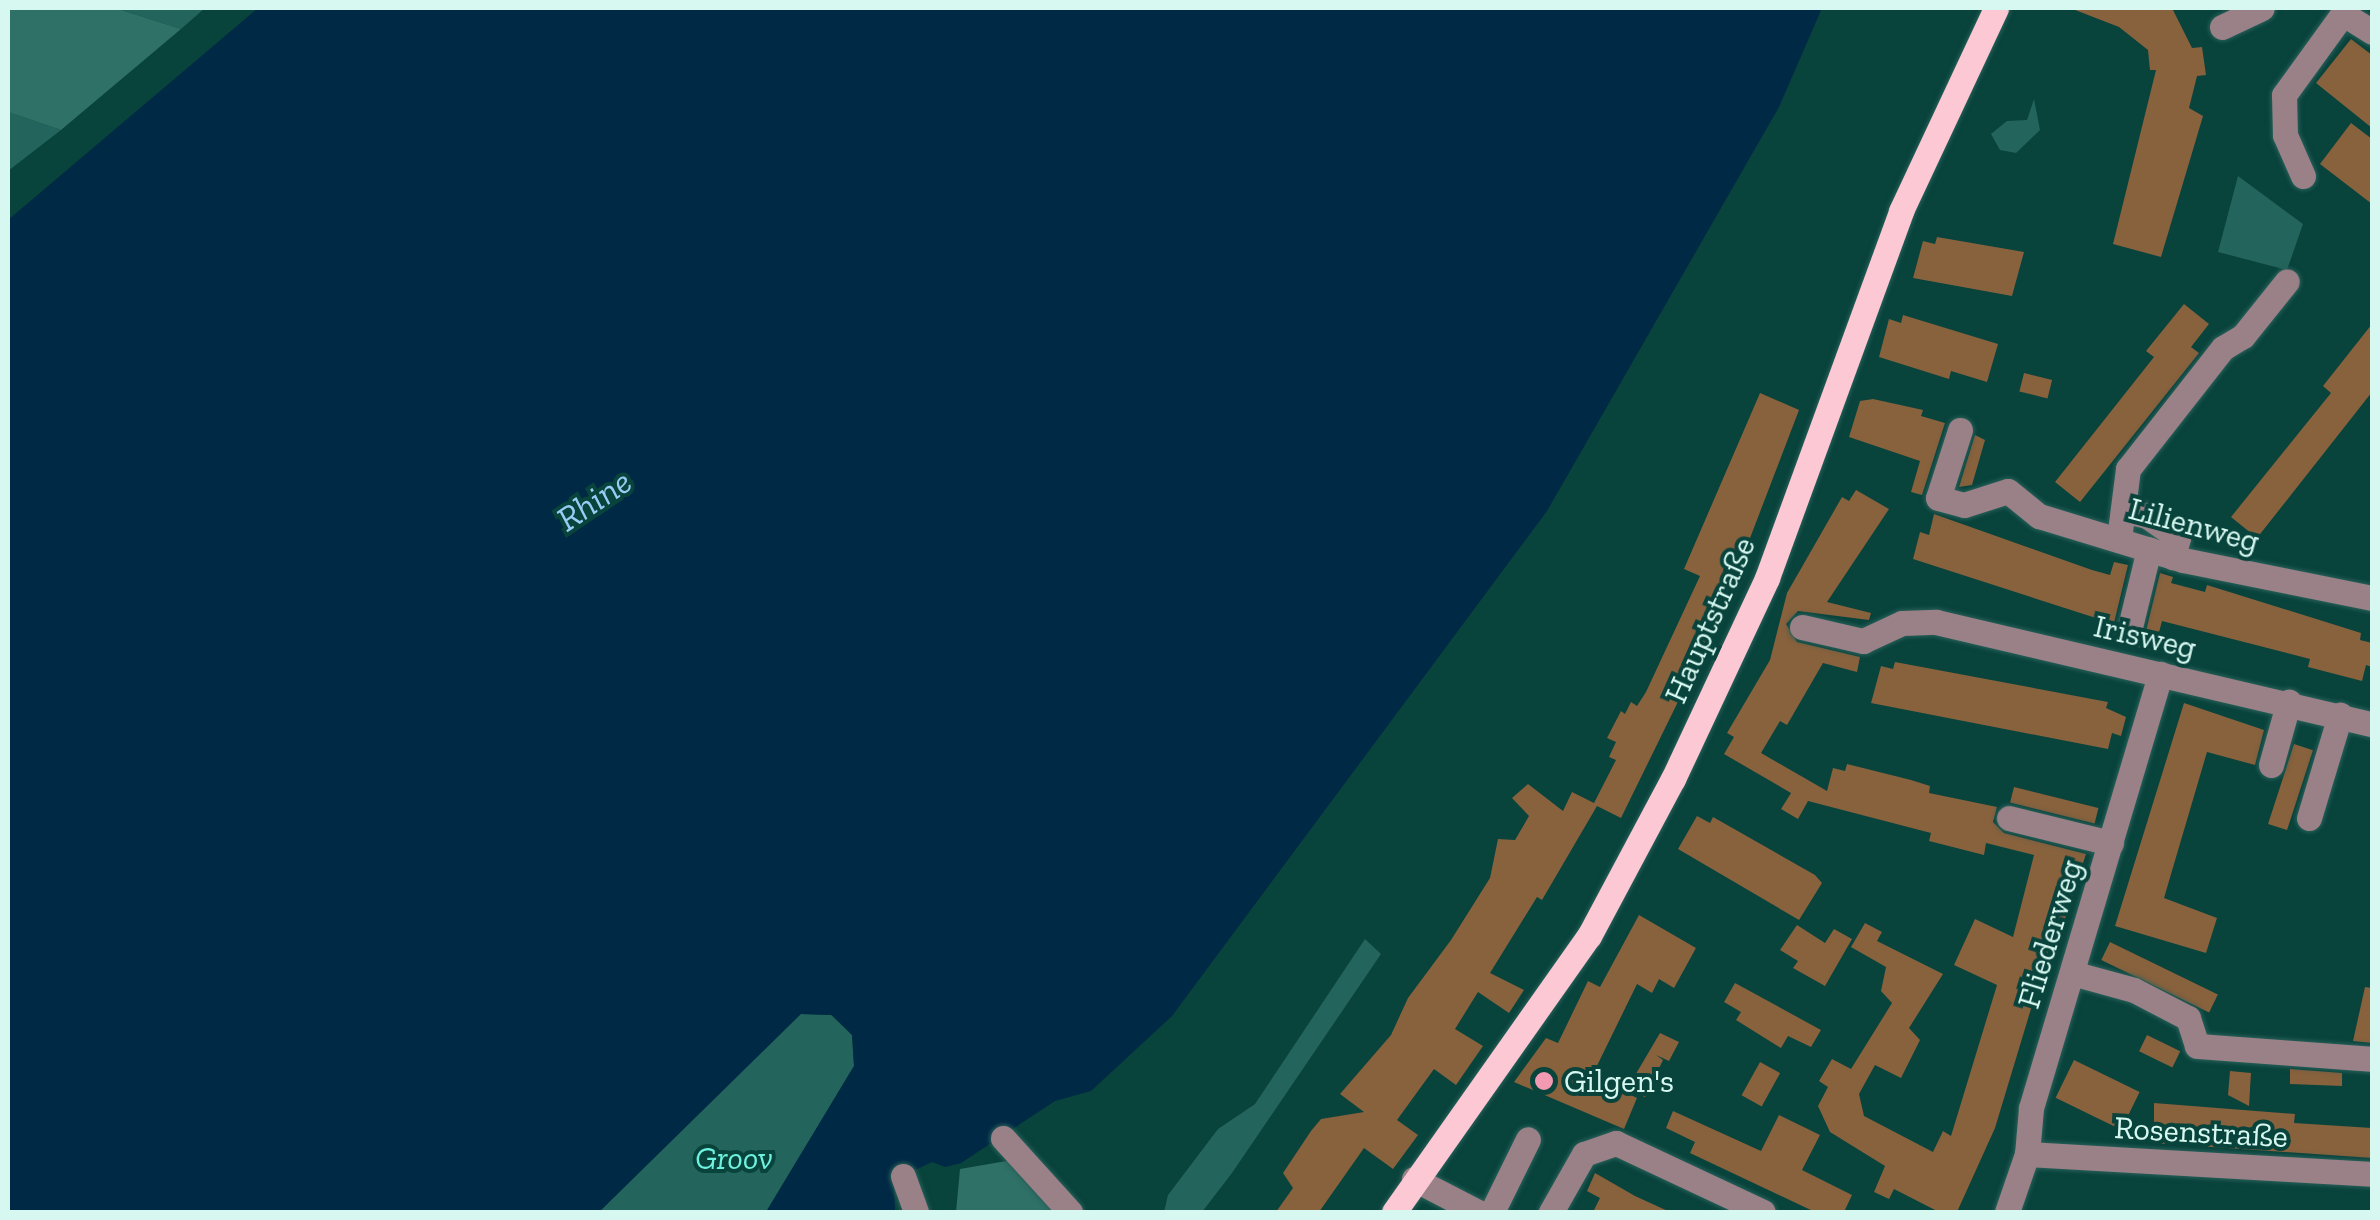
<!DOCTYPE html>
<html>
<head>
<meta charset="utf-8">
<style>
	body { margin:0 }
	#map { position:relative; width:2380px; height:1220px; overflow:hidden; background:#08433c; font-family:"Zilla Slab",serif }
	div>[style] { position:absolute }
	[style*='--x'] { left:calc(var(--x)*1px); top:calc(var(--y)*1px); width:calc(var(--w)*1px); rotate:calc(var(--a)*1deg) }
	.green>* { inset:0; background:#23645c }
	.forest>* { inset:0; background:#2f7067 }
	.water>* { inset:0; background:#002945 }
	.building>* { inset:0; background:#88613d; transform-origin:0 0 }
	.roads { filter:drop-shadow(0 0 2px #296059) drop-shadow(0 0 2px #296059) }
	.minor>* { height:25px; margin:-12.5px; padding:0 12.5px; transform-origin:12.5px; border-radius:12.5px; background:#9a8187 }
	.major>* { height:25px; margin:-12.5px; padding:0 12.5px; transform-origin:12.5px; border-radius:12.5px; background:#fcc8d4 }
	.dots>* { width:28px; height:28px; translate:-50% -50%; box-sizing:border-box; border:5px solid #08433c; border-radius:50% }
	span { translate:-50% -50%; white-space:nowrap; text-align:center; line-height:1.15; -webkit-text-stroke:8px #08433c; paint-order:stroke }
	.street-label { font-size:32px; color:#d6f8f1 }
	.poi-label { font-size:32px; color:#d6f8f1 }
	.left { translate:0 -50%; text-align:left }
	.park-label { font-size:32px; color:#6ef2df; font-style:italic }
	.water-label { font-size:35px; color:#98ccf5; font-style:italic }
	.frame { position:absolute; inset:0; border:10px solid #d6f8f1; pointer-events:none }
</style>
</head>
<body>
<div id="map">
	<div class="green">
		<i style="clip-path:polygon(115px 8px,205px 8px,181px 29px)"></i>
		<i style="clip-path:polygon(2034px 99px,2040px 130px,2016px 153px,2000px 150px,1991px 134px,2007px 121px,2027px 120px)"></i>
		<i style="clip-path:polygon(8px 112px,61px 130px,8px 171px)"></i>
		<i style="clip-path:polygon(2238px 176px,2303px 224px,2287px 270px,2218px 252px)"></i>
		<i style="clip-path:polygon(1365px 939px,1381px 954px,1232px 1173px,1202px 1212px,1164px 1212px,1168px 1195px,1218px 1129px,1255px 1104px)"></i>
		<i style="clip-path:polygon(800px 1014px,831px 1015px,852px 1035px,854px 1066px,766px 1212px,599px 1212px)"></i>
	</div>
	<div class="forest">
		<i style="clip-path:polygon(8px 8px,115px 8px,181px 29px,61px 130px,8px 112px)"></i>
		<i style="clip-path:polygon(1012px 1160px,1056px 1212px,956px 1212px,960px 1169px)"></i>
	</div>
	<div class="water">
		<i style="clip-path:polygon(258px 8px,1822px 8px,1779px 107px,1547px 511px,1172px 1016px,1091px 1091px,1055px 1101px,961px 1163px,945px 1167px,932px 1162px,894px 1180px,895px 1212px,766px 1212px,854px 1066px,852px 1035px,832px 1015px,801px 1014px,599px 1212px,8px 1212px,8px 220px)"></i>
	</div>
	<div class="building">
		<i style="clip-path:polygon(2070px 8px,2172px 8px,2192px 48px,2202px 47px,2206px 75px,2197px 76px,2189px 108px,2203px 116px,2161px 257px,2113px 244px,2156px 70px,2150px 70px,2148px 50px,2119px 27px)"></i>
		<i style="clip-path:polygon(2351px 39px,2372px 55px,2372px 128px,2316px 83px)"></i>
		<i style="clip-path:polygon(2351px 123px,2372px 139px,2372px 204px,2320px 164px)"></i>
		<i style="clip-path:polygon(1937px 237px,2024px 252px,2012px 296px,1913px 278px,1923px 241px,1935px 244px)"></i>
		<i style="clip-path:polygon(2184px 304px,2209px 324px,2191px 347px,2199px 353px,2080px 502px,2055px 482px,2154px 357px,2146px 351px)"></i>
		<i style="clip-path:polygon(1903px 315px,1998px 344px,1987px 382px,1951px 371px,1949px 379px,1879px 357px,1889px 319px,1901px 323px)"></i>
		<i style="clip-path:polygon(2372px 324px,2372px 392px,2257px 538px,2231px 517px,2331px 393px,2323px 386px)"></i>
		<i style="left:2024px;top:373px;width:29px;height:19px;rotate:14deg"></i>
		<i style="clip-path:polygon(1760px 393px,1799px 410px,1721px 614px,1621px 818px,1597px 806px,1542px 900px,1537px 897px,1490px 973px,1524px 990px,1509px 1013px,1478px 992px,1455px 1029px,1483px 1046px,1456px 1085px,1434px 1069px,1397px 1120px,1418px 1135px,1393px 1169px,1364px 1148px,1319px 1212px,1276px 1212px,1293px 1188px,1283px 1173px,1311px 1131px,1321px 1119px,1364px 1112px,1340px 1094px,1391px 1035px,1408px 998px,1451px 940px,1490px 878px,1498px 839px,1515px 840px,1529px 816px,1512px 798px,1528px 784px,1563px 811px,1572px 792px,1594px 803px,1616px 760px,1609px 757px,1616px 742px,1607px 738px,1621px 711px,1625px 714px,1631px 702px,1637px 706px,1646px 692px,1700px 576px,1684px 569px)"></i>
		<i style="clip-path:polygon(1873px 399px,1923px 410px,1921px 416px,1945px 423px,1922px 495px,1911px 492px,1920px 461px,1849px 437px,1860px 401px)"></i>
		<i style="clip-path:polygon(1975px 435px,1985px 440px,1972px 485px,1959px 487px)"></i>
		<i style="clip-path:polygon(1856px 490px,1889px 509px,1827px 602px,1871px 613px,1869px 620px,1798px 611px,1786px 624px,1797px 642px,1860px 657px,1857px 672px,1823px 663px,1787px 725px,1780px 721px,1761px 753px,1827px 791px,1833px 768px,1845px 771px,1847px 764px,1911px 780px,1930px 786px,1929px 793px,1997px 807px,1993px 822px,2004px 833px,2086px 854px,2062px 928px,2056px 926px,1995px 1128px,1957px 1212px,1939px 1212px,1894px 1189px,1889px 1199px,1874px 1192px,1885px 1166px,1830px 1132px,1818px 1106px,1828px 1087px,1819px 1081px,1832px 1059px,1851px 1069px,1892px 1003px,1881px 991px,1886px 967px,1851px 947px,1865px 923px,1882px 932px,1877px 941px,1943px 974px,1909px 1028px,1920px 1040px,1901px 1078px,1875px 1065px,1859px 1094px,1864px 1116px,1933px 1152px,1943px 1131px,1951px 1136px,1997px 985px,1954px 965px,1975px 919px,2013px 937px,2034px 855px,1986px 843px,1984px 855px,1929px 841px,1931px 833px,1808px 801px,1798px 819px,1781px 809px,1791px 793px,1724px 754px,1734px 737px,1727px 733px,1770px 660px,1787px 593px,1842px 497px,1849px 501px)"></i>
		<i style="clip-path:polygon(1934px 514px,2092px 570px,2110px 575px,2114px 562px,2128px 565px,2113px 627px,2117px 642px,2095px 636px,2099px 619px,1913px 559px,1920px 532px,1929px 535px)"></i>
		<i style="clip-path:polygon(2160px 573px,2173px 577px,2171px 583px,2205px 592px,2207px 585px,2361px 633px,2360px 640px,2372px 643px,2372px 667px,2366px 665px,2362px 681px,2308px 667px,2310px 659px,2162px 621px,2154px 651px,2134px 646px,2145px 635px)"></i>
		<i style="clip-path:polygon(1895px 662px,2108px 702px,2106px 708px,2126px 717px,2121px 736px,2112px 733px,2108px 749px,1871px 703px,1881px 666px,1893px 669px)"></i>
		<i style="clip-path:polygon(2184px 703px,2264px 730px,2255px 765px,2207px 752px,2164px 898px,2217px 918px,2206px 953px,2115px 926px)"></i>
		<i style="left:2294px;top:744px;width:20px;height:84px;rotate:18deg"></i>
		<i style="left:2014px;top:787px;width:87px;height:16px;rotate:14deg"></i>
		<i style="clip-path:polygon(1697px 816px,1710px 823px,1713px 817px,1815px 875px,1822px 883px,1799px 920px,1678px 849px)"></i>
		<i style="clip-path:polygon(1639px 915px,1696px 948px,1674px 988px,1659px 979px,1652px 993px,1637px 984px,1592px 1076px,1637px 1098px,1624px 1129px,1514px 1082px,1546px 1038px,1558px 1043px,1588px 981px,1600px 987px)"></i>
		<i style="clip-path:polygon(1797px 925px,1825px 943px,1834px 929px,1852px 939px,1825px 986px,1793px 968px,1798px 961px,1780px 950px)"></i>
		<i style="left:2110px;top:942px;width:120px;height:20px;rotate:26deg"></i>
		<i style="clip-path:polygon(1735px 983px,1821px 1030px,1811px 1047px,1788px 1036px,1781px 1048px,1736px 1020px,1741px 1012px,1724px 1002px)"></i>
		<i style="clip-path:polygon(2365px 987px,2372px 988px,2372px 1043px,2353px 1041px)"></i>
		<i style="clip-path:polygon(1660px 1033px,1679px 1042px,1669px 1061px,1656px 1055px,1663px 1060px,1645px 1097px,1627px 1089px)"></i>
		<i style="left:2147px;top:1035px;width:37px;height:18px;rotate:26deg"></i>
		<i style="left:2074px;top:1060px;width:73px;height:42px;rotate:26deg"></i>
		<i style="left:1760px;top:1062px;width:23px;height:38px;rotate:29deg"></i>
		<i style="clip-path:polygon(2290px 1069px,2342px 1073px,2342px 1086px,2290px 1084px)"></i>
		<i style="clip-path:polygon(2230px 1071px,2251px 1073px,2249px 1106px,2228px 1095px)"></i>
		<i style="clip-path:polygon(2154px 1103px,2295px 1114px,2294px 1123px,2372px 1128px,2372px 1158px,2154px 1143px)"></i>
		<i style="clip-path:polygon(1673px 1111px,1761px 1151px,1779px 1115px,1820px 1135px,1802px 1170px,1852px 1195px,1844px 1212px,1815px 1212px,1690px 1153px,1695px 1142px,1666px 1128px)"></i>
		<i style="clip-path:polygon(1595px 1173px,1635px 1196px,1670px 1212px,1593px 1212px,1600px 1198px,1587px 1191px)"></i>
	</div>
	<div class="roads">
		<div class="minor">
			<i style="--x:2345;--y:15;--w:32;--a:32"></i>
			<i style="--x:2222;--y:27;--w:44;--a:-25.4"></i>
			<i style="--x:2303;--y:176;--w:45;--a:-113.7"></i>
			<i style="--x:2285;--y:135;--w:40;--a:-91.4"></i>
			<i style="--x:2284;--y:95;--w:107;--a:-54.1"></i>
			<i style="--x:1960;--y:430;--w:71;--a:107.9"></i>
			<i style="--x:1938;--y:498;--w:27;--a:15"></i>
			<i style="--x:1964;--y:505;--w:46;--a:-17.7"></i>
			<i style="--x:2008;--y:491;--w:40;--a:39"></i>
			<i style="--x:2039;--y:516;--w:151;--a:17"></i>
			<i style="--x:2183;--y:560;--w:193;--a:11.4"></i>
			<i style="--x:2123;--y:510;--w:25;--a:14"></i>
			<i style="--x:2147;--y:516;--w:38;--a:35"></i>
			<i style="--x:2178;--y:538;--w:20;--a:105"></i>
			<i style="--x:2119;--y:539;--w:71;--a:-82.7"></i>
			<i style="--x:2128;--y:469;--w:154;--a:-51.9"></i>
			<i style="--x:2223;--y:348;--w:23;--a:-31"></i>
			<i style="--x:2243;--y:336;--w:70;--a:-51.3"></i>
			<i style="--x:1802;--y:627;--w:63;--a:12.9"></i>
			<i style="--x:1863;--y:641;--w:43;--a:-24.8"></i>
			<i style="--x:1902;--y:623;--w:34;--a:-2"></i>
			<i style="--x:1936;--y:622;--w:448;--a:13.2"></i>
			<i style="--x:2129;--y:631;--w:84;--a:-76.3"></i>
			<i style="--x:2271;--y:765;--w:66;--a:-74.3"></i>
			<i style="--x:2009;--y:818;--w:105;--a:13.8"></i>
			<i style="--x:2309;--y:818;--w:108;--a:-73.2"></i>
			<i style="--x:2072;--y:973;--w:64;--a:15.3"></i>
			<i style="--x:2134;--y:990;--w:61;--a:27.4"></i>
			<i style="--x:2188;--y:1018;--w:29;--a:72"></i>
			<i style="--x:2197;--y:1046;--w:175;--a:4.2"></i>
			<i style="--x:1003;--y:1138;--w:100;--a:47.8"></i>
			<i style="--x:2027;--y:1154;--w:346;--a:3.3"></i>
			<i style="--x:903;--y:1176;--w:38;--a:70"></i>
			<i style="--x:1414;--y:1179;--w:72;--a:27.3"></i>
			<i style="--x:1492;--y:1212;--w:81;--a:-63.7"></i>
			<i style="--x:1551;--y:1212;--w:67;--a:-60.4"></i>
			<i style="--x:1584;--y:1154;--w:34;--a:-19"></i>
			<i style="--x:1616;--y:1143;--w:162;--a:25.1"></i>
			<i style="--x:2007;--y:1212;--w:61;--a:-71"></i>
			<i style="--x:2027;--y:1154;--w:46;--a:-85"></i>
			<i style="--x:2031;--y:1108;--w:453;--a:-73.4"></i>
		</div>
		<div class="major">
			<i style="--x:1394;--y:1212;--w:338;--a:-54.8"></i>
			<i style="--x:1589;--y:936;--w:178;--a:-61.9"></i>
			<i style="--x:1673;--y:779;--w:222;--a:-64.9"></i>
			<i style="--x:1767;--y:578;--w:391;--a:-69.9"></i>
			<i style="--x:1901;--y:211;--w:224;--a:-64.9"></i>
		</div>
	</div>
	<div class="dots">
		<i style="left:1544px;top:1081px;background:#f19ab1"></i>
	</div>
	<div class="street-label">
		<span style="left:2194px;top:525px;rotate:15deg">Lilienweg</span>
		<span style="left:1710px;top:620px;rotate:-66deg">Hauptstraße</span>
		<span style="left:2145px;top:637px;rotate:13deg">Irisweg</span>
		<span style="left:2050px;top:934px;rotate:-73deg">Fliederweg</span>
		<span style="left:2201px;top:1132px;rotate:3deg">Rosenstraße</span>
	</div>
	<div class="poi-label">
		<span class="left" style="left:1564px;top:1081px">Gilgen's</span>
	</div>
	<div class="park-label">
		<span style="left:734px;top:1158px">Groov</span>
	</div>
	<div class="water-label">
		<span style="left:594px;top:500px;rotate:-34deg">Rhine</span>
	</div>
	<div class="frame"></div>
</div>
</body>
</html>
